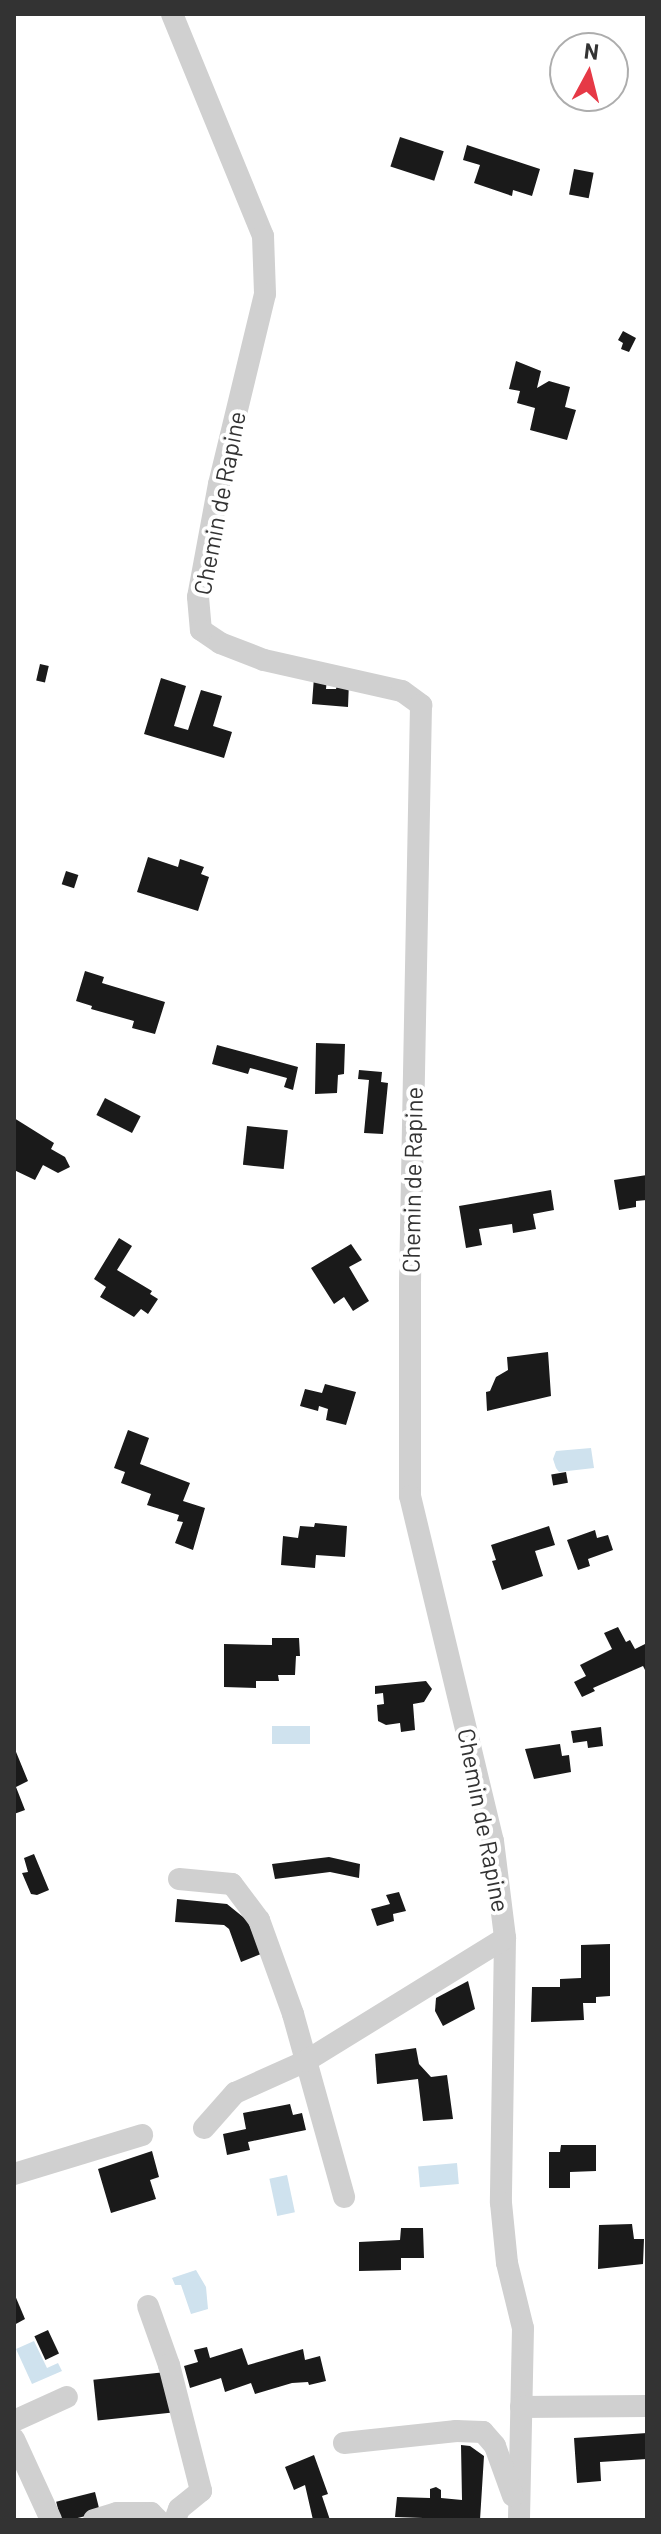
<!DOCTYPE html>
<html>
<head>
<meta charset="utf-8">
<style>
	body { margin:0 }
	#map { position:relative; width:661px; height:2534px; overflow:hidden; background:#fff; font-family:Barlow,sans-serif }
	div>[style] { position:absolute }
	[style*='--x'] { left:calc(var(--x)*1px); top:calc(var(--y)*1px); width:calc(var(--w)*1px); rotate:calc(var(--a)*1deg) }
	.water>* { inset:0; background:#cfe2ee; transform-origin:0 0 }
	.building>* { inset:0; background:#1a1a1a; transform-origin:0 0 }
	.street>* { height:22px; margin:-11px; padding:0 11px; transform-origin:11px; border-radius:11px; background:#d0d0d0 }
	span { translate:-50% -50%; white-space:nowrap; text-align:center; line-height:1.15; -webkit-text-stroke:8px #fff; paint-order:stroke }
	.street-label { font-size:24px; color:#333 }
	.frame { position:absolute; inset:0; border:16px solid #333; pointer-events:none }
	.north { position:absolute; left:549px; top:32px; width:80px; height:80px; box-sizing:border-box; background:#fff; border:2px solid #adadad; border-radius:50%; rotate:7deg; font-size:22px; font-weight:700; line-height:32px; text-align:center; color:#333 }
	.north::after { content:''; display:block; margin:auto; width:28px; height:36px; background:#e63946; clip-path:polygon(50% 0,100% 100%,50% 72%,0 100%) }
</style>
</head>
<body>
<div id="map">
	<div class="water">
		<i style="clip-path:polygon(591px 1448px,594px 1468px,559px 1472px,556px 1468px,553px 1459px,556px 1451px)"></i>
		<i style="left:310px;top:1726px;width:18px;height:38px;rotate:90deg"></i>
		<i style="left:457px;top:2163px;width:21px;height:39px;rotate:85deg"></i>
		<i style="left:287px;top:2175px;width:38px;height:18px;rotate:78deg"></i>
		<i style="clip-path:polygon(196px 2270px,206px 2287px,208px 2309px,191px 2314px,181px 2285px,175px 2285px,172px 2278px)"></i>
		<i style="clip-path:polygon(34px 2341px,47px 2368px,58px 2363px,62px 2371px,32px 2384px,16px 2349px)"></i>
	</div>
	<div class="building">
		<i style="left:400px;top:137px;width:46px;height:31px;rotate:18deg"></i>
		<i style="clip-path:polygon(467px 145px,540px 169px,532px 196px,513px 190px,512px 196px,474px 183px,480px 165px,463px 160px)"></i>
		<i style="left:574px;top:169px;width:20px;height:26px;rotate:11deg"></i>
		<i style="clip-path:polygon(623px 331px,636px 338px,629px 352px,621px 349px,623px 343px,618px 340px)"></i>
		<i style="clip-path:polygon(516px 361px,541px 371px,537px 388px,549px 381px,570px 387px,565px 407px,576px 410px,567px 440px,530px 430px,535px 408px,517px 403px,520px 391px,509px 389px)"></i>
		<i style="left:40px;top:664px;width:9px;height:17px;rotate:13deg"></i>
		<i style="clip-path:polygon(314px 677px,327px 678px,326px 689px,336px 689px,338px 681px,349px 682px,348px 707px,312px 704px)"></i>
		<i style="clip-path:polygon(161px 678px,186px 686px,174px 726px,188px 730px,201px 690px,222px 696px,213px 726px,232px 732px,224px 758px,144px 734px)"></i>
		<i style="clip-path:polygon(148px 857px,178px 867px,180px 859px,204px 867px,201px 874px,209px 877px,198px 911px,137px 892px)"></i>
		<i style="left:66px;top:871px;width:13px;height:14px;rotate:18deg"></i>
		<i style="clip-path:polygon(85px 971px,104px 977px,102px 983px,165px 1002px,155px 1034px,132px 1028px,134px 1021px,91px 1009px,92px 1006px,76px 1001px)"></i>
		<i style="clip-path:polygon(316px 1043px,345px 1044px,344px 1074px,338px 1075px,337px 1093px,315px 1094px)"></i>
		<i style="clip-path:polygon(217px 1045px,298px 1067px,293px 1090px,284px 1087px,287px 1078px,250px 1068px,248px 1074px,212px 1064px)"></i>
		<i style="clip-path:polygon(359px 1070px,382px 1072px,381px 1082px,388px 1083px,383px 1134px,364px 1133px,369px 1080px,358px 1079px)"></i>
		<i style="left:105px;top:1098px;width:40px;height:19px;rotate:27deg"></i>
		<i style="clip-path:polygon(14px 1118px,54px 1143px,51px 1149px,65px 1157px,70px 1167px,58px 1173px,43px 1165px,35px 1180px,14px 1170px)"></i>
		<i style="left:247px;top:1126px;width:41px;height:39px;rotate:6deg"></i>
		<i style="clip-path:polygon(647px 1175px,647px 1200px,636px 1201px,636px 1207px,619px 1210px,614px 1180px)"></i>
		<i style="clip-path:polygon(551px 1190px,554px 1210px,533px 1214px,536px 1229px,513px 1233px,512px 1224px,479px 1229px,482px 1245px,466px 1248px,459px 1206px)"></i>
		<i style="clip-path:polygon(119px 1238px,132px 1246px,117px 1270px,152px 1291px,150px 1294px,158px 1299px,148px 1314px,141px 1309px,134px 1317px,100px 1297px,106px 1287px,94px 1279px)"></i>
		<i style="clip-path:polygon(351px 1244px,362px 1260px,349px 1267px,369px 1301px,353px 1311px,344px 1297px,334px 1304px,311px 1268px)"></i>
		<i style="clip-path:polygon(548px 1352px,551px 1396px,487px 1411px,486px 1392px,490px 1391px,496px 1377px,508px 1370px,507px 1357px)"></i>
		<i style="clip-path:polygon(325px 1384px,356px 1392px,346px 1425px,326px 1420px,328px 1409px,319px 1406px,318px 1411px,300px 1406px,305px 1389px,322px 1393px)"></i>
		<i style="clip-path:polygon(128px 1430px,149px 1438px,140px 1464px,190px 1483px,183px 1501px,205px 1508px,193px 1550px,175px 1543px,183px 1522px,177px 1521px,179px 1515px,147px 1505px,151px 1494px,121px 1483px,125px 1472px,114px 1468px)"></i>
		<i style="left:566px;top:1472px;width:11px;height:15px;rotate:80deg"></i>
		<i style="clip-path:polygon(315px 1523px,347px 1526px,345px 1557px,316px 1555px,315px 1568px,281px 1565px,283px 1536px,298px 1538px,300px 1526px,314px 1527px)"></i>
		<i style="clip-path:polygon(549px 1526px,555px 1545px,535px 1551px,543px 1576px,502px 1590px,492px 1561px,496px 1560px,491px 1545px)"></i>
		<i style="clip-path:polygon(595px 1530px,597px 1538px,608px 1535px,613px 1550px,588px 1559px,590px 1566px,578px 1570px,567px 1540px)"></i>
		<i style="clip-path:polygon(618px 1627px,626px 1642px,630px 1640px,635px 1649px,647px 1643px,647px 1674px,643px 1666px,593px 1688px,595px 1691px,582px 1697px,574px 1682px,586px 1676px,580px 1665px,612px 1649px,604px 1633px)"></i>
		<i style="clip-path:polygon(272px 1638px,299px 1638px,300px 1656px,296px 1656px,295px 1675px,278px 1675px,279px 1681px,256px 1681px,256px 1688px,224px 1687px,224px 1644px,272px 1645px)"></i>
		<i style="clip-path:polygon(426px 1681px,432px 1689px,424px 1702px,413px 1704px,415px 1730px,401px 1732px,400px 1723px,386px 1725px,378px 1721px,377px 1705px,384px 1704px,383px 1693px,375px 1694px,375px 1686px)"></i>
		<i style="clip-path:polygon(601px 1727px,603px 1746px,588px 1748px,587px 1741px,573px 1743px,571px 1731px)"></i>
		<i style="clip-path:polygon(560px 1744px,562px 1756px,569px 1755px,571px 1772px,534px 1779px,525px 1749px)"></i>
		<i style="clip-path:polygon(14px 1747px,28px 1781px,16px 1787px,25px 1810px,14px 1814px)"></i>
		<i style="clip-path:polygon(34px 1854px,49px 1890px,37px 1895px,31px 1894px,22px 1873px,28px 1872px,24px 1858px)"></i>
		<i style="clip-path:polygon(329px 1857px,360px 1864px,359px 1878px,330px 1872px,275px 1879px,272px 1864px)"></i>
		<i style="clip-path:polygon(399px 1892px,406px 1911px,393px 1914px,394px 1921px,377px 1926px,371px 1909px,390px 1904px,386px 1895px)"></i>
		<i style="clip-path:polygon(177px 1899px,227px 1904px,248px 1921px,261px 1954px,241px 1962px,229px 1929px,224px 1925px,175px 1922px)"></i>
		<i style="clip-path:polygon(610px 1944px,610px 1996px,596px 1997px,596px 2003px,583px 2003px,584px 2020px,531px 2022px,532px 1987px,560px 1987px,560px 1979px,581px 1978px,581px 1945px)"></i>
		<i style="clip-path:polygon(468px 1981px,475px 2009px,443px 2026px,435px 2011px,436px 1998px)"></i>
		<i style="clip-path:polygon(416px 2048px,419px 2064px,431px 2077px,447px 2075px,453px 2119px,423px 2121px,418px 2079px,377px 2084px,375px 2054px)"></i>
		<i style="clip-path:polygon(290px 2104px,293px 2115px,302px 2113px,306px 2130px,248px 2142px,250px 2150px,227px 2155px,223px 2134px,246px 2129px,243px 2113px)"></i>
		<i style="clip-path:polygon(561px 2145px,596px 2145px,596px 2171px,570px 2172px,570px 2188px,549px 2188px,549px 2152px,560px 2152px)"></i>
		<i style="clip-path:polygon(152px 2151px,159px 2177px,150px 2180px,156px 2199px,111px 2213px,98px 2169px)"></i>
		<i style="clip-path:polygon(632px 2224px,634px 2239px,644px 2239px,643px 2264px,598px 2269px,599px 2225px)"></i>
		<i style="clip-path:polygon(401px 2228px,423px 2228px,424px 2258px,401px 2258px,401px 2270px,359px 2271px,359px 2242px,400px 2240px)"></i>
		<i style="clip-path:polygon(14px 2293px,25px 2319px,14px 2325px)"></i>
		<i style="left:48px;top:2330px;width:26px;height:15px;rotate:65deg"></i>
		<i style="clip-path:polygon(207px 2347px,210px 2358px,242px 2348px,248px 2365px,303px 2349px,305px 2360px,320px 2356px,326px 2381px,309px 2385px,308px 2382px,292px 2383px,255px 2394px,251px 2383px,225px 2392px,221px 2378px,190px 2388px,184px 2366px,198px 2362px,194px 2350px)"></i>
		<i style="left:166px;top:2372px;width:41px;height:73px;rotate:84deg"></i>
		<i style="clip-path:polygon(647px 2433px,647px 2459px,600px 2462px,601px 2481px,577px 2483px,574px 2438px)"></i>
		<i style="clip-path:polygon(461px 2445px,470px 2446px,484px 2456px,480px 2520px,395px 2517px,397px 2497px,430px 2498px,430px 2489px,436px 2487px,441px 2490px,441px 2498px,462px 2500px)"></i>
		<i style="clip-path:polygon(314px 2455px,328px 2494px,322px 2496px,330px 2520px,313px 2520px,305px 2485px,294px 2490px,285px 2467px)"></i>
		<i style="left:95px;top:2492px;width:21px;height:40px;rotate:76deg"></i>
	</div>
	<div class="street">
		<i style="--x:172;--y:14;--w:240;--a:67.7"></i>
		<i style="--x:263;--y:236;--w:58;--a:88"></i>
		<i style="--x:265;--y:294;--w:195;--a:103.6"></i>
		<i style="--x:219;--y:484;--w:115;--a:100.5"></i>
		<i style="--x:198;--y:597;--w:33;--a:85"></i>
		<i style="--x:201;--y:630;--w:23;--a:34"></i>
		<i style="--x:220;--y:643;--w:47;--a:21.1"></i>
		<i style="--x:264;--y:660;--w:141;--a:12.7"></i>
		<i style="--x:402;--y:691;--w:24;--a:36"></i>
		<i style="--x:421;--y:705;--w:580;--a:91.09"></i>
		<i style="--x:410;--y:1285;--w:211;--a:90"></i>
		<i style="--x:410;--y:1496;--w:355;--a:76.5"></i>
		<i style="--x:493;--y:1841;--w:98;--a:82.9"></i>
		<i style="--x:505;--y:1938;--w:265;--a:90.9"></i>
		<i style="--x:501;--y:2203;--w:60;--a:84.3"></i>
		<i style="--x:507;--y:2263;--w:67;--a:76.2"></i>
		<i style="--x:523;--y:2328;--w:192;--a:91.2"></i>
		<i style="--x:179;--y:1879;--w:53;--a:5.4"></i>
		<i style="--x:232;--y:1884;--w:45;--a:53.1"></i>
		<i style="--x:259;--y:1920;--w:100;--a:70.1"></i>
		<i style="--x:293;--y:2014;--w:190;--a:74.4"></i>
		<i style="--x:204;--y:2128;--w:47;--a:-48.5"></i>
		<i style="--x:235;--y:2093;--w:78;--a:-24.3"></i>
		<i style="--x:306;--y:2061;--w:234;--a:-31.7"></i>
		<i style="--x:14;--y:2174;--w:134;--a:-16.9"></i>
		<i style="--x:148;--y:2306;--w:63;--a:70.4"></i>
		<i style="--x:169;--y:2365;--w:130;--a:75.7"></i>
		<i style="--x:201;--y:2491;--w:28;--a:141"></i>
		<i style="--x:179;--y:2509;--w:12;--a:110"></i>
		<i style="--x:521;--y:2407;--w:126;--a:-0.5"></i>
		<i style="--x:14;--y:2421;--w:58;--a:-24.4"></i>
		<i style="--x:14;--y:2439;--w:89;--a:65.4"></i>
		<i style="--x:344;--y:2443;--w:113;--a:-6.1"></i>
		<i style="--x:456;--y:2431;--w:27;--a:2"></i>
		<i style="--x:483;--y:2432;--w:18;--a:49"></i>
		<i style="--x:495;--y:2446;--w:53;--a:70.2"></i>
		<i style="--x:94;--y:2520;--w:24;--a:-17"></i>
		<i style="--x:117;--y:2513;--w:34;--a:0"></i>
		<i style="--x:151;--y:2513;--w:10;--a:45"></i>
	</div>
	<div class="street-label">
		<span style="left:219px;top:503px;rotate:-79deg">Chemin de Rapine</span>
		<span style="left:412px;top:1180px;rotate:-89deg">Chemin de Rapine</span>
		<span style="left:484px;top:1820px;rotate:79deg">Chemin de Rapine</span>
	</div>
	<div class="frame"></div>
	<div class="north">N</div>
</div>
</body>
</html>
